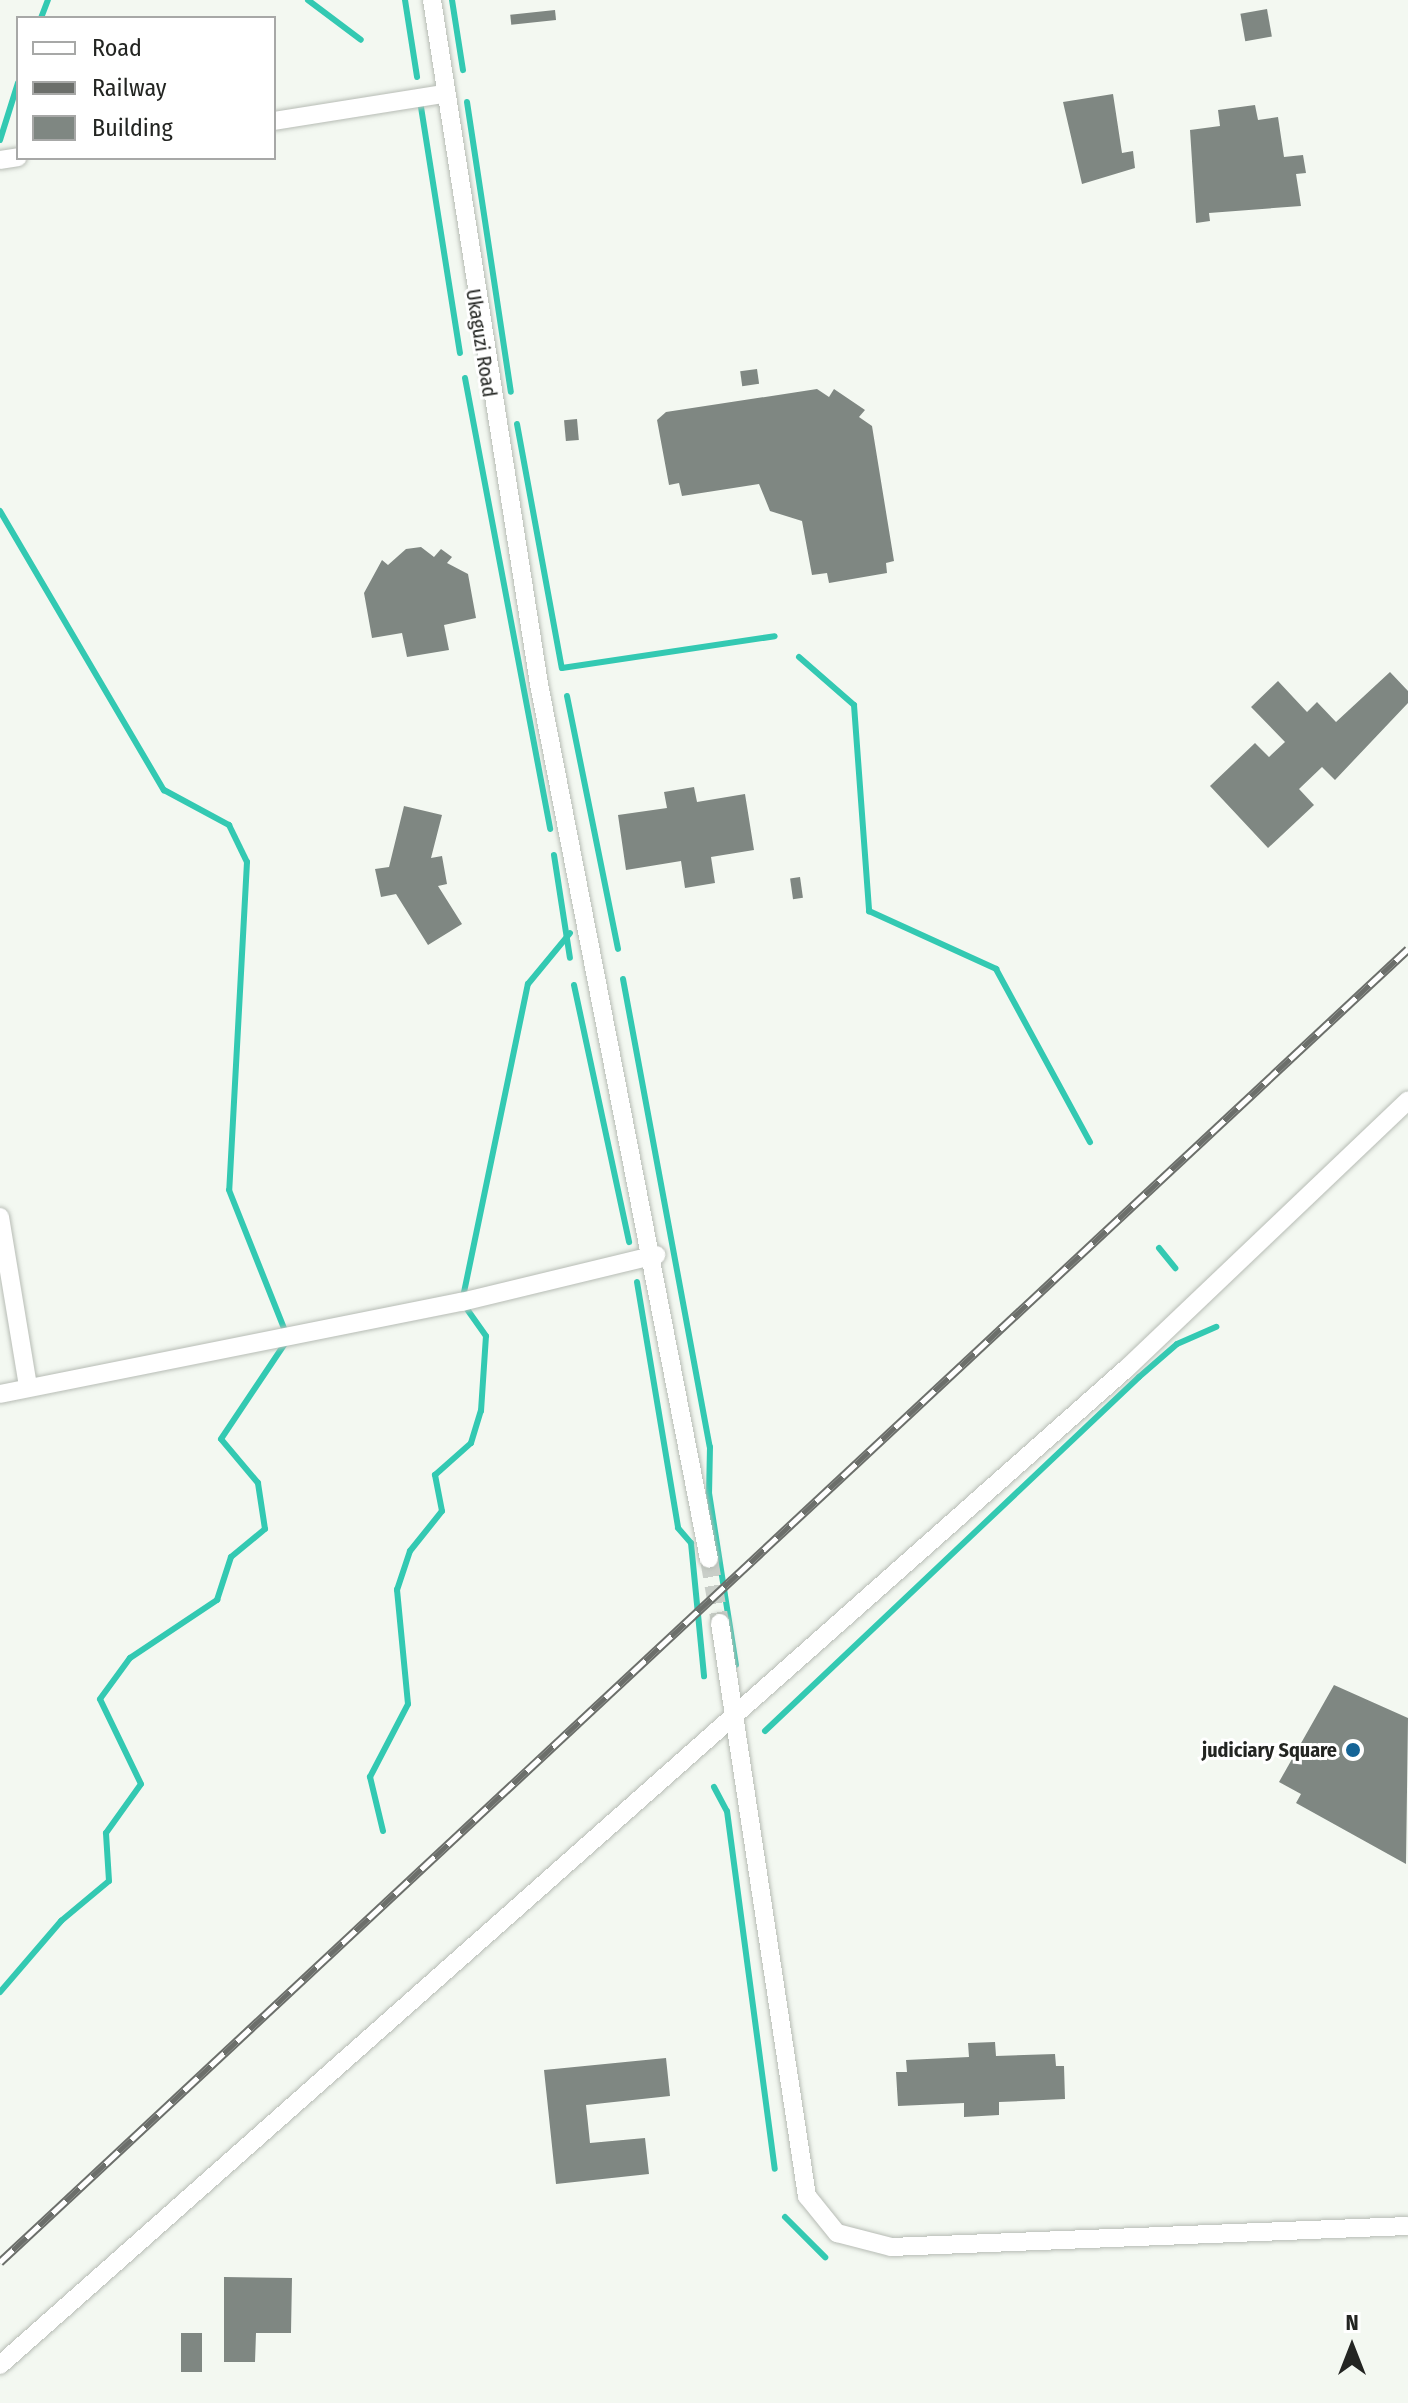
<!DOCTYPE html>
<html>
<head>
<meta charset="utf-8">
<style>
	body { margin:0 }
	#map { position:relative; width:1408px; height:2403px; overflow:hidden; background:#f3f8f1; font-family:"Fira Sans Condensed",sans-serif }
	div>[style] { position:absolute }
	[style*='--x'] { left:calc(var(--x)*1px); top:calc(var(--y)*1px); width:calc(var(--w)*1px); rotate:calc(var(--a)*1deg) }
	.stream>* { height:6px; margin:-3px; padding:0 3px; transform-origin:3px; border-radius:3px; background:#33c9b2 }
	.building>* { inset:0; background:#7f8782; transform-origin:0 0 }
	.street-tunnel>* { height:18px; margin-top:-9px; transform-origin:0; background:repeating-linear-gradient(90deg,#c9cec8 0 18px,transparent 0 27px) }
	.roads { filter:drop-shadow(0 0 2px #b7bcb5) drop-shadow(0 0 2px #b7bcb5) }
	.street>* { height:18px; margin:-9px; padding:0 9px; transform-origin:9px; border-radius:9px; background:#fff }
	.rail>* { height:9px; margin-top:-4.5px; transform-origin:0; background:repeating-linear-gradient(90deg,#fff 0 18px,#6c6f6b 0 36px); box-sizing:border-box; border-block:2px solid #6c6f6b }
	.dots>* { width:22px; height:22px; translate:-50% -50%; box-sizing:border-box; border:4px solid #fff; border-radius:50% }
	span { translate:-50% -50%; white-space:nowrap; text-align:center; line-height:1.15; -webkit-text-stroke:6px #fff; paint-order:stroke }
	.street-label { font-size:20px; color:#232522 }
	.poi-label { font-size:20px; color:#232522; font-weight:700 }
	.right { translate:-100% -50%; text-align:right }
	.legend { position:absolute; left:16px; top:16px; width:260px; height:144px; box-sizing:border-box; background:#fff; border:2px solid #a7a8a7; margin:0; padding:10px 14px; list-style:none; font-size:24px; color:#232522 }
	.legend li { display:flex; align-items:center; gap:16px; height:40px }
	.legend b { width:40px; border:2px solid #a7a8a7 }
	.north { position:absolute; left:1312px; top:2307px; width:80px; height:80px; -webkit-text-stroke:6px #fff; paint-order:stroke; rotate:0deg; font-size:22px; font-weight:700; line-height:32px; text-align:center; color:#232522 }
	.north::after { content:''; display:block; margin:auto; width:28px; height:36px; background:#232522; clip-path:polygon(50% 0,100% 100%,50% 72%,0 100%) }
</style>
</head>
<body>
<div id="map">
	<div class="stream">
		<i style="--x:308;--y:0;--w:66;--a:37"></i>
		<i style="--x:405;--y:0;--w:78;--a:81.1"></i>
		<i style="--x:452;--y:0;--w:71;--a:81.1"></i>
		<i style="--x:41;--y:18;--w:19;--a:-69"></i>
		<i style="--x:467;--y:102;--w:293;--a:81.4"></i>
		<i style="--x:421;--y:107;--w:249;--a:81"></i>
		<i style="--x:0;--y:140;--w:60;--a:-72.5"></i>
		<i style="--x:465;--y:378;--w:459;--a:79.3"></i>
		<i style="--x:517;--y:424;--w:248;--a:79.6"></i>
		<i style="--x:562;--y:668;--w:215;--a:-8.5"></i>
		<i style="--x:0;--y:511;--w:324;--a:59.6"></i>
		<i style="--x:164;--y:790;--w:74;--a:28.3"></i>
		<i style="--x:229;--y:825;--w:41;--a:64.1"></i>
		<i style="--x:247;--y:862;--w:328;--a:93.1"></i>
		<i style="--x:229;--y:1190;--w:154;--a:68.3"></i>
		<i style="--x:799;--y:657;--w:73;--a:41.1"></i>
		<i style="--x:854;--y:705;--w:207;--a:85.8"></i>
		<i style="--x:869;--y:911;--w:140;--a:24.5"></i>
		<i style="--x:996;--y:969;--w:197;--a:61.5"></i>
		<i style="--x:567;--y:696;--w:258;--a:78.6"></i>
		<i style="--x:554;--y:855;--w:104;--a:81.2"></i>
		<i style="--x:623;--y:979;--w:476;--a:79.5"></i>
		<i style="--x:710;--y:1447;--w:46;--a:91.2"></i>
		<i style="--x:709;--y:1493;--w:174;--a:81.1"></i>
		<i style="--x:574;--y:985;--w:263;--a:77.9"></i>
		<i style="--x:1159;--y:1248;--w:26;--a:51"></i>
		<i style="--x:637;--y:1282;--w:249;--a:80.5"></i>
		<i style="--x:678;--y:1528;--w:20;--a:49"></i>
		<i style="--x:691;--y:1543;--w:134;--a:84.4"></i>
		<i style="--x:765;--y:1731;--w:515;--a:-43.43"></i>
		<i style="--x:1139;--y:1377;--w:50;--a:-41"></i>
		<i style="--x:1177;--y:1344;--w:43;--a:-23.6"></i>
		<i style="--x:714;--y:1787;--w:27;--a:62"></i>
		<i style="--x:727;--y:1811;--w:361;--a:82.4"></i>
		<i style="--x:383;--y:1831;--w:56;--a:-103.5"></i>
		<i style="--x:370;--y:1777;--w:82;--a:-62.5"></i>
		<i style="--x:408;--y:1704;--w:115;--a:-95.5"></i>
		<i style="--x:397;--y:1590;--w:41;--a:-71.6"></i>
		<i style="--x:410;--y:1551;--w:51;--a:-51.3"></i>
		<i style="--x:442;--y:1511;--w:37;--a:-101"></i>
		<i style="--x:435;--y:1475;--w:48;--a:-41.6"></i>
		<i style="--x:471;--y:1443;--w:34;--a:-73"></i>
		<i style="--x:481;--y:1411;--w:75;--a:-86.2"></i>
		<i style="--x:486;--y:1336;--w:42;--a:-125.2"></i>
		<i style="--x:462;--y:1302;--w:325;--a:-78.3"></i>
		<i style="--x:528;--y:984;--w:66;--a:-50.5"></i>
		<i style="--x:0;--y:1992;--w:94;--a:-49.3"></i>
		<i style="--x:61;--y:1921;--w:62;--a:-39.8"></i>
		<i style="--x:109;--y:1881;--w:48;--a:-93.6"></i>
		<i style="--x:106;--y:1833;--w:60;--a:-54.5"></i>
		<i style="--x:141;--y:1784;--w:94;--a:-115.8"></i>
		<i style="--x:100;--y:1699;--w:51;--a:-53.8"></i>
		<i style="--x:130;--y:1658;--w:105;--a:-33.7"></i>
		<i style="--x:217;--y:1600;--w:45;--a:-72"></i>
		<i style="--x:231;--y:1557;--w:44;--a:-39.5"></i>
		<i style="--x:265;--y:1529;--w:47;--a:-98.7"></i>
		<i style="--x:258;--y:1483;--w:57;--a:-130.1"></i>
		<i style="--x:221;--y:1439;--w:117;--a:-56.2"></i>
		<i style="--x:785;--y:2217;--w:57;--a:45"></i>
	</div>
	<div class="building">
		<i style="left:1267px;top:9px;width:28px;height:27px;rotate:80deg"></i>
		<i style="left:555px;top:10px;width:10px;height:45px;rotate:84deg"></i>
		<i style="clip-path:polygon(1113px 94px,1122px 153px,1133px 151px,1135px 168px,1082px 184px,1063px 102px)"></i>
		<i style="clip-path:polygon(1255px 105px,1258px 120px,1278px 117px,1284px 157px,1303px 155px,1306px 173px,1296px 174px,1301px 206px,1209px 213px,1210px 221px,1196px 223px,1190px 130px,1220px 126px,1218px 110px)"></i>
		<i style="left:757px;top:369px;width:15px;height:17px;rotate:82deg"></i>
		<i style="clip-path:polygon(817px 389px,829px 397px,834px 389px,865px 410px,859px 417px,872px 426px,894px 561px,886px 563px,887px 573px,829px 583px,827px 573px,812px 575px,802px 521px,770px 511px,759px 484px,682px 496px,679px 483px,669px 485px,657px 420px,666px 412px)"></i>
		<i style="left:577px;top:419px;width:21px;height:13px;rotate:85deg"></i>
		<i style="clip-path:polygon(421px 547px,434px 557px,441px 549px,452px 557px,447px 563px,468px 574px,476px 618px,444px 625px,449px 650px,407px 657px,402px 633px,372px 638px,364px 593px,382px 560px,388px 565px,406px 549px)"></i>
		<i style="clip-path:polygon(1390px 672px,1408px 691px,1408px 703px,1335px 780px,1322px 767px,1299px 789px,1314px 805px,1268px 848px,1210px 786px,1255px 743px,1269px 757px,1285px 742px,1251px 707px,1278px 681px,1307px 712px,1317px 702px,1336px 722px)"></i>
		<i style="clip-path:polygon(694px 787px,697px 802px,745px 794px,754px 850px,711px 857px,715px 883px,685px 888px,681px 861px,626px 870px,618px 815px,667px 808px,664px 792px)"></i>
		<i style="clip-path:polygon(404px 806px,442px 815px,431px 858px,442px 856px,447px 884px,438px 886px,462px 924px,428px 945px,396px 894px,381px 897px,375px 869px,389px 867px)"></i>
		<i style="left:800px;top:877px;width:21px;height:10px;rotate:82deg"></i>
		<i style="clip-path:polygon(1334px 1685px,1408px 1718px,1406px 1864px,1296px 1803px,1301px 1794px,1279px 1782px)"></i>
		<i style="clip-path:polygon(995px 2042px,996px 2056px,1055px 2054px,1056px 2066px,1064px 2066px,1065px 2099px,999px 2102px,999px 2115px,964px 2117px,964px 2103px,898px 2106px,896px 2072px,907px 2072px,906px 2060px,969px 2057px,968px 2043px)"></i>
		<i style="clip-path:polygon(666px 2058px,670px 2096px,586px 2105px,590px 2143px,645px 2138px,649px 2174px,556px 2184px,544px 2070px)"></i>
		<i style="clip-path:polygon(224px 2277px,292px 2278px,291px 2333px,256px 2333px,255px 2362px,224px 2362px)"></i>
		<i style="left:181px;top:2333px;width:21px;height:39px"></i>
	</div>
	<div class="street-tunnel">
		<i style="--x:709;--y:1559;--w:65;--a:80.2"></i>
	</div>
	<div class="roads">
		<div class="street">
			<i style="--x:432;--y:0;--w:692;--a:81.11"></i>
			<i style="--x:539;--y:684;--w:891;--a:79.01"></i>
			<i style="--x:274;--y:121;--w:171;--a:-9.1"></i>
			<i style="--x:0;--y:160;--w:18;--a:-9"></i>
			<i style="--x:0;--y:1217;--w:172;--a:80.6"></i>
			<i style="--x:0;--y:1394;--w:471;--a:-11.3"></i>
			<i style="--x:462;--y:1302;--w:200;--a:-13.6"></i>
			<i style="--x:720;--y:1623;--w:580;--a:81.37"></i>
			<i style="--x:807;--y:2196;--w:48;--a:51"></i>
			<i style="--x:837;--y:2233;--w:56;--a:14.5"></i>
			<i style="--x:891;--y:2247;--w:517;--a:-2.33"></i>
			<i style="--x:0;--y:2365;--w:1505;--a:-41.5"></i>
			<i style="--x:1127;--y:1368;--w:388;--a:-43.6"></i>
		</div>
	</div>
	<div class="rail">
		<i style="--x:0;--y:2262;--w:1925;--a:-43"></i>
	</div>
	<div class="dots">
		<i style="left:1353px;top:1750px;background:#156496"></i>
	</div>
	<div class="street-label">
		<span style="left:481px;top:343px;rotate:81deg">Ukaguzi Road</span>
	</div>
	<div class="poi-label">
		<span class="right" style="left:1337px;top:1750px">judiciary Square</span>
	</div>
	<ul class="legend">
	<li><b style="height:10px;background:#fff"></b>Road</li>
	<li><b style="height:10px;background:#6c6f6b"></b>Railway</li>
	<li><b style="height:22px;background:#7f8782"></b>Building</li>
	</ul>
	<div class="north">N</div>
</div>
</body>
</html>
